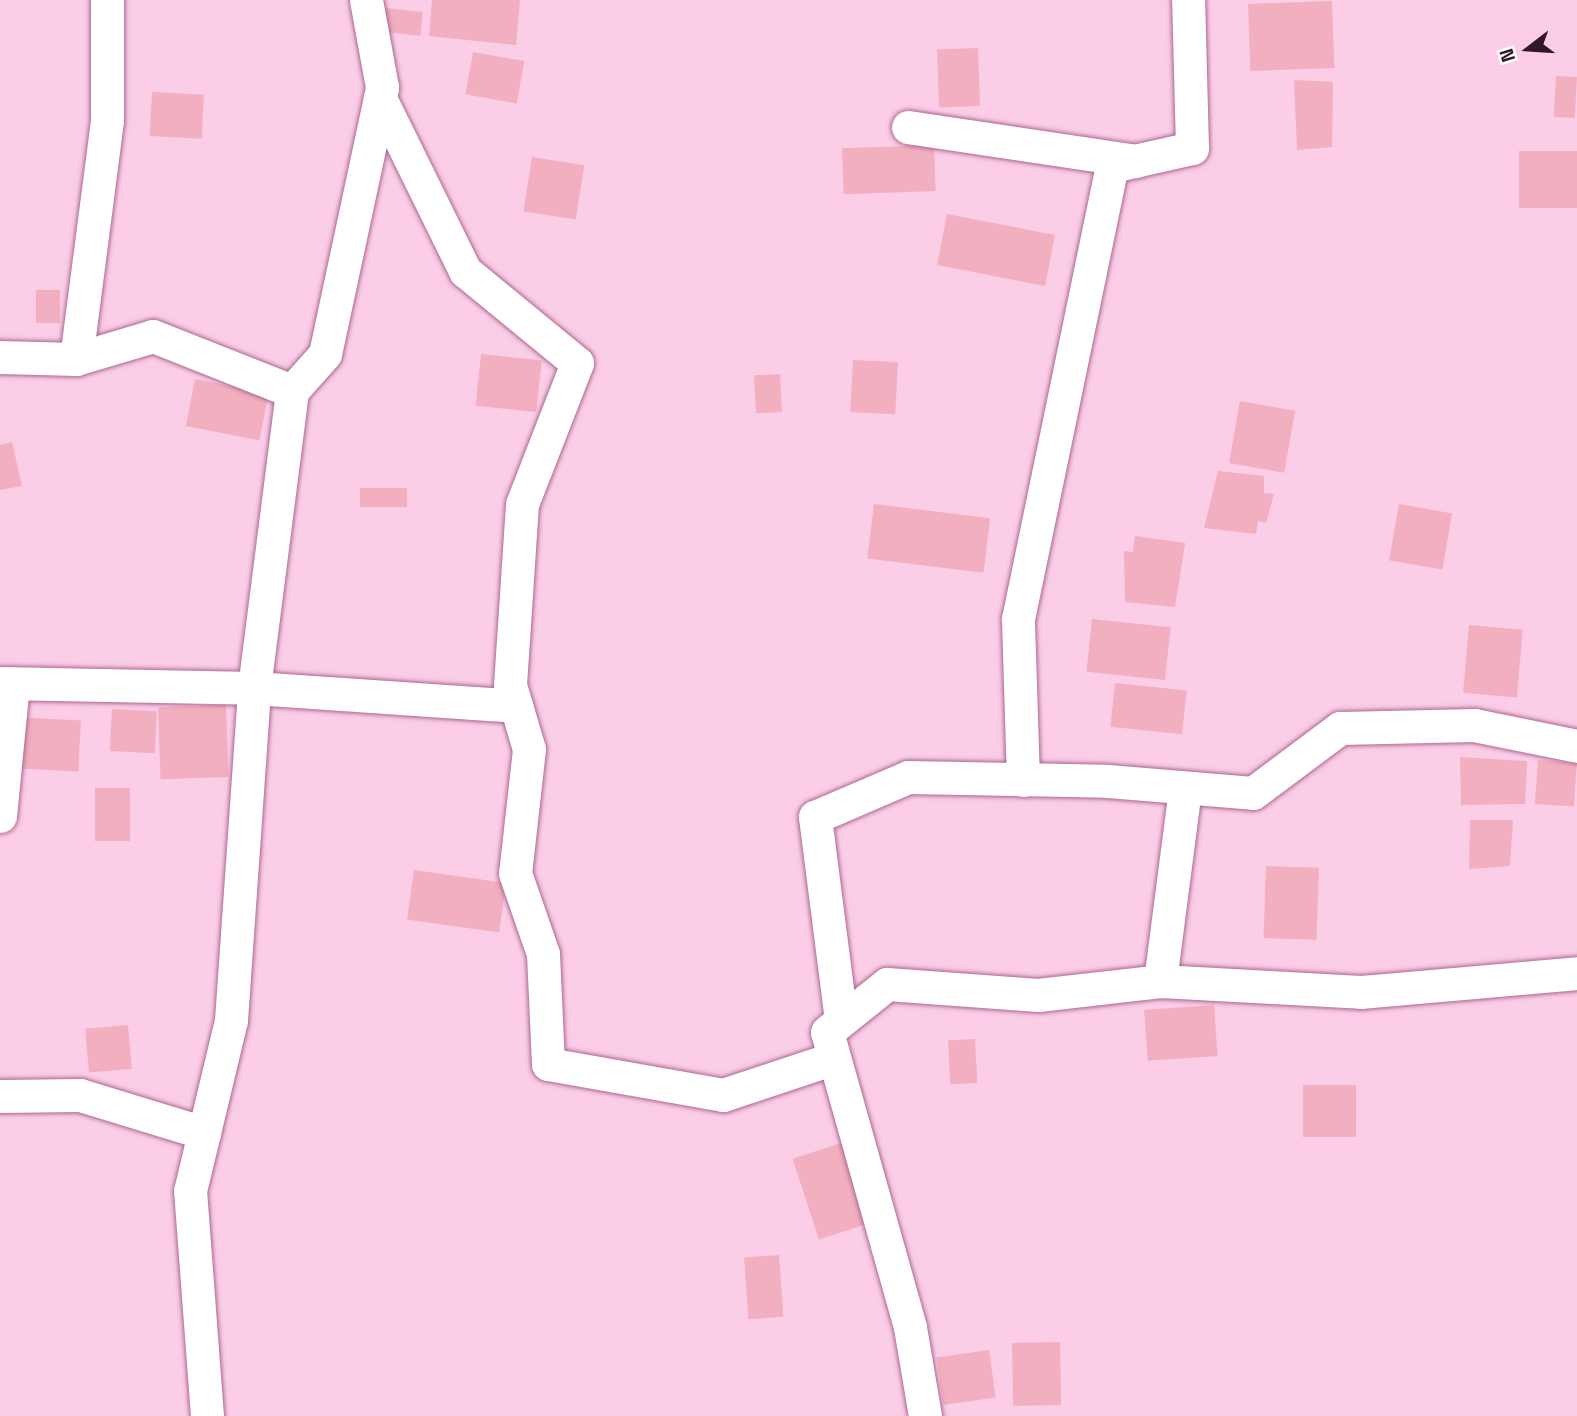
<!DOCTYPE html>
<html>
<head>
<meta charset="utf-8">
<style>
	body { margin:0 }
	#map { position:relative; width:1577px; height:1416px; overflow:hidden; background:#fbcde7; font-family:"Space Grotesk",sans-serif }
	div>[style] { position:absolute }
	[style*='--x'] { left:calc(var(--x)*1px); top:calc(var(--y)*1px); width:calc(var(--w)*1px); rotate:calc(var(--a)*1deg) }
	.building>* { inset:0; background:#f2afbf; transform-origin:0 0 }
	.roads { filter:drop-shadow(0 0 2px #ac6791) drop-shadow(0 0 2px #ac6791) }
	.minor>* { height:33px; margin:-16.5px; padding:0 16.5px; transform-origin:16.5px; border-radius:16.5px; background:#fff }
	span { translate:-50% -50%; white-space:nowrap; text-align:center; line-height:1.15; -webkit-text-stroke:5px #fefefe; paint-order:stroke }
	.north { position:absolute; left:1493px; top:14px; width:70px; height:70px; -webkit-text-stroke:5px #fefefe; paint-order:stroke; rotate:253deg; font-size:19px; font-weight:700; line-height:28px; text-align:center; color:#311627 }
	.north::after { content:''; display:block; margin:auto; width:24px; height:32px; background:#311627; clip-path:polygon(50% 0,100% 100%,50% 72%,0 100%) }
</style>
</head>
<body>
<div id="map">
	<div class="building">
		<i style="clip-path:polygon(432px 0,520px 0,516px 45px,429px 36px)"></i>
		<i style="left:1332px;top:1px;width:67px;height:84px;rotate:88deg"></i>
		<i style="left:385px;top:8px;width:38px;height:24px;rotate:6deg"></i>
		<i style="left:978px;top:48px;width:58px;height:41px;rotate:88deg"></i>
		<i style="left:473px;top:52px;width:52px;height:43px;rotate:10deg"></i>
		<i style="left:1556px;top:76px;width:21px;height:41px;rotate:3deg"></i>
		<i style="clip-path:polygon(1294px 80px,1333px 82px,1332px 147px,1297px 150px)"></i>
		<i style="left:152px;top:92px;width:52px;height:44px;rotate:3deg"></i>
		<i style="left:934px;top:145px;width:46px;height:92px;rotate:88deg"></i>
		<i style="left:1577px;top:151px;width:57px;height:58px;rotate:90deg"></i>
		<i style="left:532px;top:157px;width:53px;height:55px;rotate:9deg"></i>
		<i style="left:947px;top:214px;width:110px;height:52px;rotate:11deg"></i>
		<i style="left:36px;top:290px;width:24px;height:33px"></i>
		<i style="left:481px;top:354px;width:61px;height:52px;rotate:6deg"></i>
		<i style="left:853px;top:360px;width:45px;height:52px;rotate:3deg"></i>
		<i style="left:780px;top:374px;width:38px;height:26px;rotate:87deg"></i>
		<i style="left:195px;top:379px;width:75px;height:48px;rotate:11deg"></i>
		<i style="left:1240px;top:401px;width:56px;height:63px;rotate:10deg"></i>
		<i style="clip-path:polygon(12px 442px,22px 486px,0 490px,0 445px)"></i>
		<i style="clip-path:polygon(1218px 471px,1264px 476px,1264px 493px,1274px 494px,1266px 523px,1258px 521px,1256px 534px,1204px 528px)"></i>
		<i style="left:360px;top:488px;width:47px;height:19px"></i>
		<i style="left:874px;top:504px;width:117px;height:55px;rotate:7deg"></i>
		<i style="left:1399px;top:504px;width:54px;height:57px;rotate:10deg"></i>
		<i style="clip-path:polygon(1135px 536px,1185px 543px,1175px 607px,1125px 602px,1124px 551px,1133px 552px)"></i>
		<i style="left:1092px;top:619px;width:79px;height:53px;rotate:6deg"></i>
		<i style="left:1469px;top:625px;width:54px;height:68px;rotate:5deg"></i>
		<i style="left:1115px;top:683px;width:72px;height:44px;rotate:6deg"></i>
		<i style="left:226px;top:705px;width:72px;height:68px;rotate:88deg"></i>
		<i style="left:112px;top:709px;width:45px;height:42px;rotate:3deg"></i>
		<i style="left:13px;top:717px;width:68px;height:51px;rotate:3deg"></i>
		<i style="clip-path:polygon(1460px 757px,1527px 761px,1525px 804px,1461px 805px)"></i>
		<i style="left:1538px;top:760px;width:39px;height:44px;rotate:4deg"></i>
		<i style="left:95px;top:788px;width:35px;height:53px"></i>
		<i style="clip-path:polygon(1470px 820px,1513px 820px,1510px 866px,1469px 869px)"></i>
		<i style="left:1266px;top:866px;width:53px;height:72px;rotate:2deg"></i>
		<i style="left:414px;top:870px;width:93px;height:50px;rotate:8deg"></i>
		<i style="left:1214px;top:1005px;width:51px;height:70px;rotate:86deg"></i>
		<i style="left:128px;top:1025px;width:44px;height:43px;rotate:85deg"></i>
		<i style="left:975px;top:1039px;width:44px;height:27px;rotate:87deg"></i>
		<i style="left:1356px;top:1085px;width:52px;height:53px;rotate:90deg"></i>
		<i style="left:844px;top:1142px;width:85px;height:54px;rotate:72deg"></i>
		<i style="left:779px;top:1255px;width:62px;height:35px;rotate:86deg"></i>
		<i style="left:1060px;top:1342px;width:63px;height:48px;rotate:89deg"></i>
		<i style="left:989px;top:1350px;width:48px;height:53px;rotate:82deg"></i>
	</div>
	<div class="roads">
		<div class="minor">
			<i style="--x:380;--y:98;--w:193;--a:63.8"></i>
			<i style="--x:465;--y:271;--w:145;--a:39.4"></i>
			<i style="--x:577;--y:363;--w:151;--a:111.3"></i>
			<i style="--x:522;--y:504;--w:181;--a:93.8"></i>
			<i style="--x:510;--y:685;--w:67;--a:73.5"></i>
			<i style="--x:529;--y:749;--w:125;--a:96.4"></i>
			<i style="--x:515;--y:873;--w:86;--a:70.9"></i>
			<i style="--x:543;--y:954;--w:110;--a:87.4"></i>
			<i style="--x:548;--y:1064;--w:178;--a:10"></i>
			<i style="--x:723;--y:1095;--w:117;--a:-18.4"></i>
			<i style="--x:908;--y:127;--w:230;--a:8.5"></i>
			<i style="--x:0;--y:357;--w:76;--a:1.5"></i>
			<i style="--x:76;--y:359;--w:80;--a:-16.6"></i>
			<i style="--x:153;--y:336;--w:149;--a:21.6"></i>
			<i style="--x:76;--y:359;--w:241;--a:-82.6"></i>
			<i style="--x:107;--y:120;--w:120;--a:-90"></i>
			<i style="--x:0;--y:683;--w:254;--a:1.1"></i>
			<i style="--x:254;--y:688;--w:263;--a:3.9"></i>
			<i style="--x:1023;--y:780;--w:161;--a:-91.8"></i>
			<i style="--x:1018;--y:619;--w:463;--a:-78.3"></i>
			<i style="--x:1112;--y:166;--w:82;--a:-12.7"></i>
			<i style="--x:1192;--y:148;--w:148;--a:-91.5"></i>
			<i style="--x:0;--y:816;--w:133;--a:-84.4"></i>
			<i style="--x:1160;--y:981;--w:195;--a:-82.6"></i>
			<i style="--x:841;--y:1020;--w:205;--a:-97.3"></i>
			<i style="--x:815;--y:817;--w:101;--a:-23.3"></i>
			<i style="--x:908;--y:777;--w:200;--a:1.1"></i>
			<i style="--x:1108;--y:781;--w:145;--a:4.7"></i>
			<i style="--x:1253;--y:793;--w:109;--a:-36.8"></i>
			<i style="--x:1340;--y:728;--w:134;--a:-1.3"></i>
			<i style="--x:1474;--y:725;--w:105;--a:11.5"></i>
			<i style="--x:0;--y:1096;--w:80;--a:-0.7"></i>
			<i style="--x:80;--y:1095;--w:130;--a:17"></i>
			<i style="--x:207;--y:1416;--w:226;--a:-94.3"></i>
			<i style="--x:190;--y:1191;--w:176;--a:-76.5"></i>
			<i style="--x:231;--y:1020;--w:333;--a:-86"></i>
			<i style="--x:254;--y:688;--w:299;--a:-82.7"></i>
			<i style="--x:292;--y:391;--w:50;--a:-48.3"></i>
			<i style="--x:325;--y:354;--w:273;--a:-77.9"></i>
			<i style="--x:382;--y:87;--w:88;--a:-100.4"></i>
			<i style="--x:925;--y:1416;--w:90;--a:-99.6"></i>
			<i style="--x:910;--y:1327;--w:306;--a:-105.7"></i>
			<i style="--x:827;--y:1032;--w:77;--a:-38.7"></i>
			<i style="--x:887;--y:984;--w:151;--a:4.2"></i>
			<i style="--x:1038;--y:995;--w:123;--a:-6.5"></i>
			<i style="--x:1160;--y:981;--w:201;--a:3.1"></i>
			<i style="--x:1361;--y:992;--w:217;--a:-5"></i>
		</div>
	</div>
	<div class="north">N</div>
</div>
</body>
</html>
